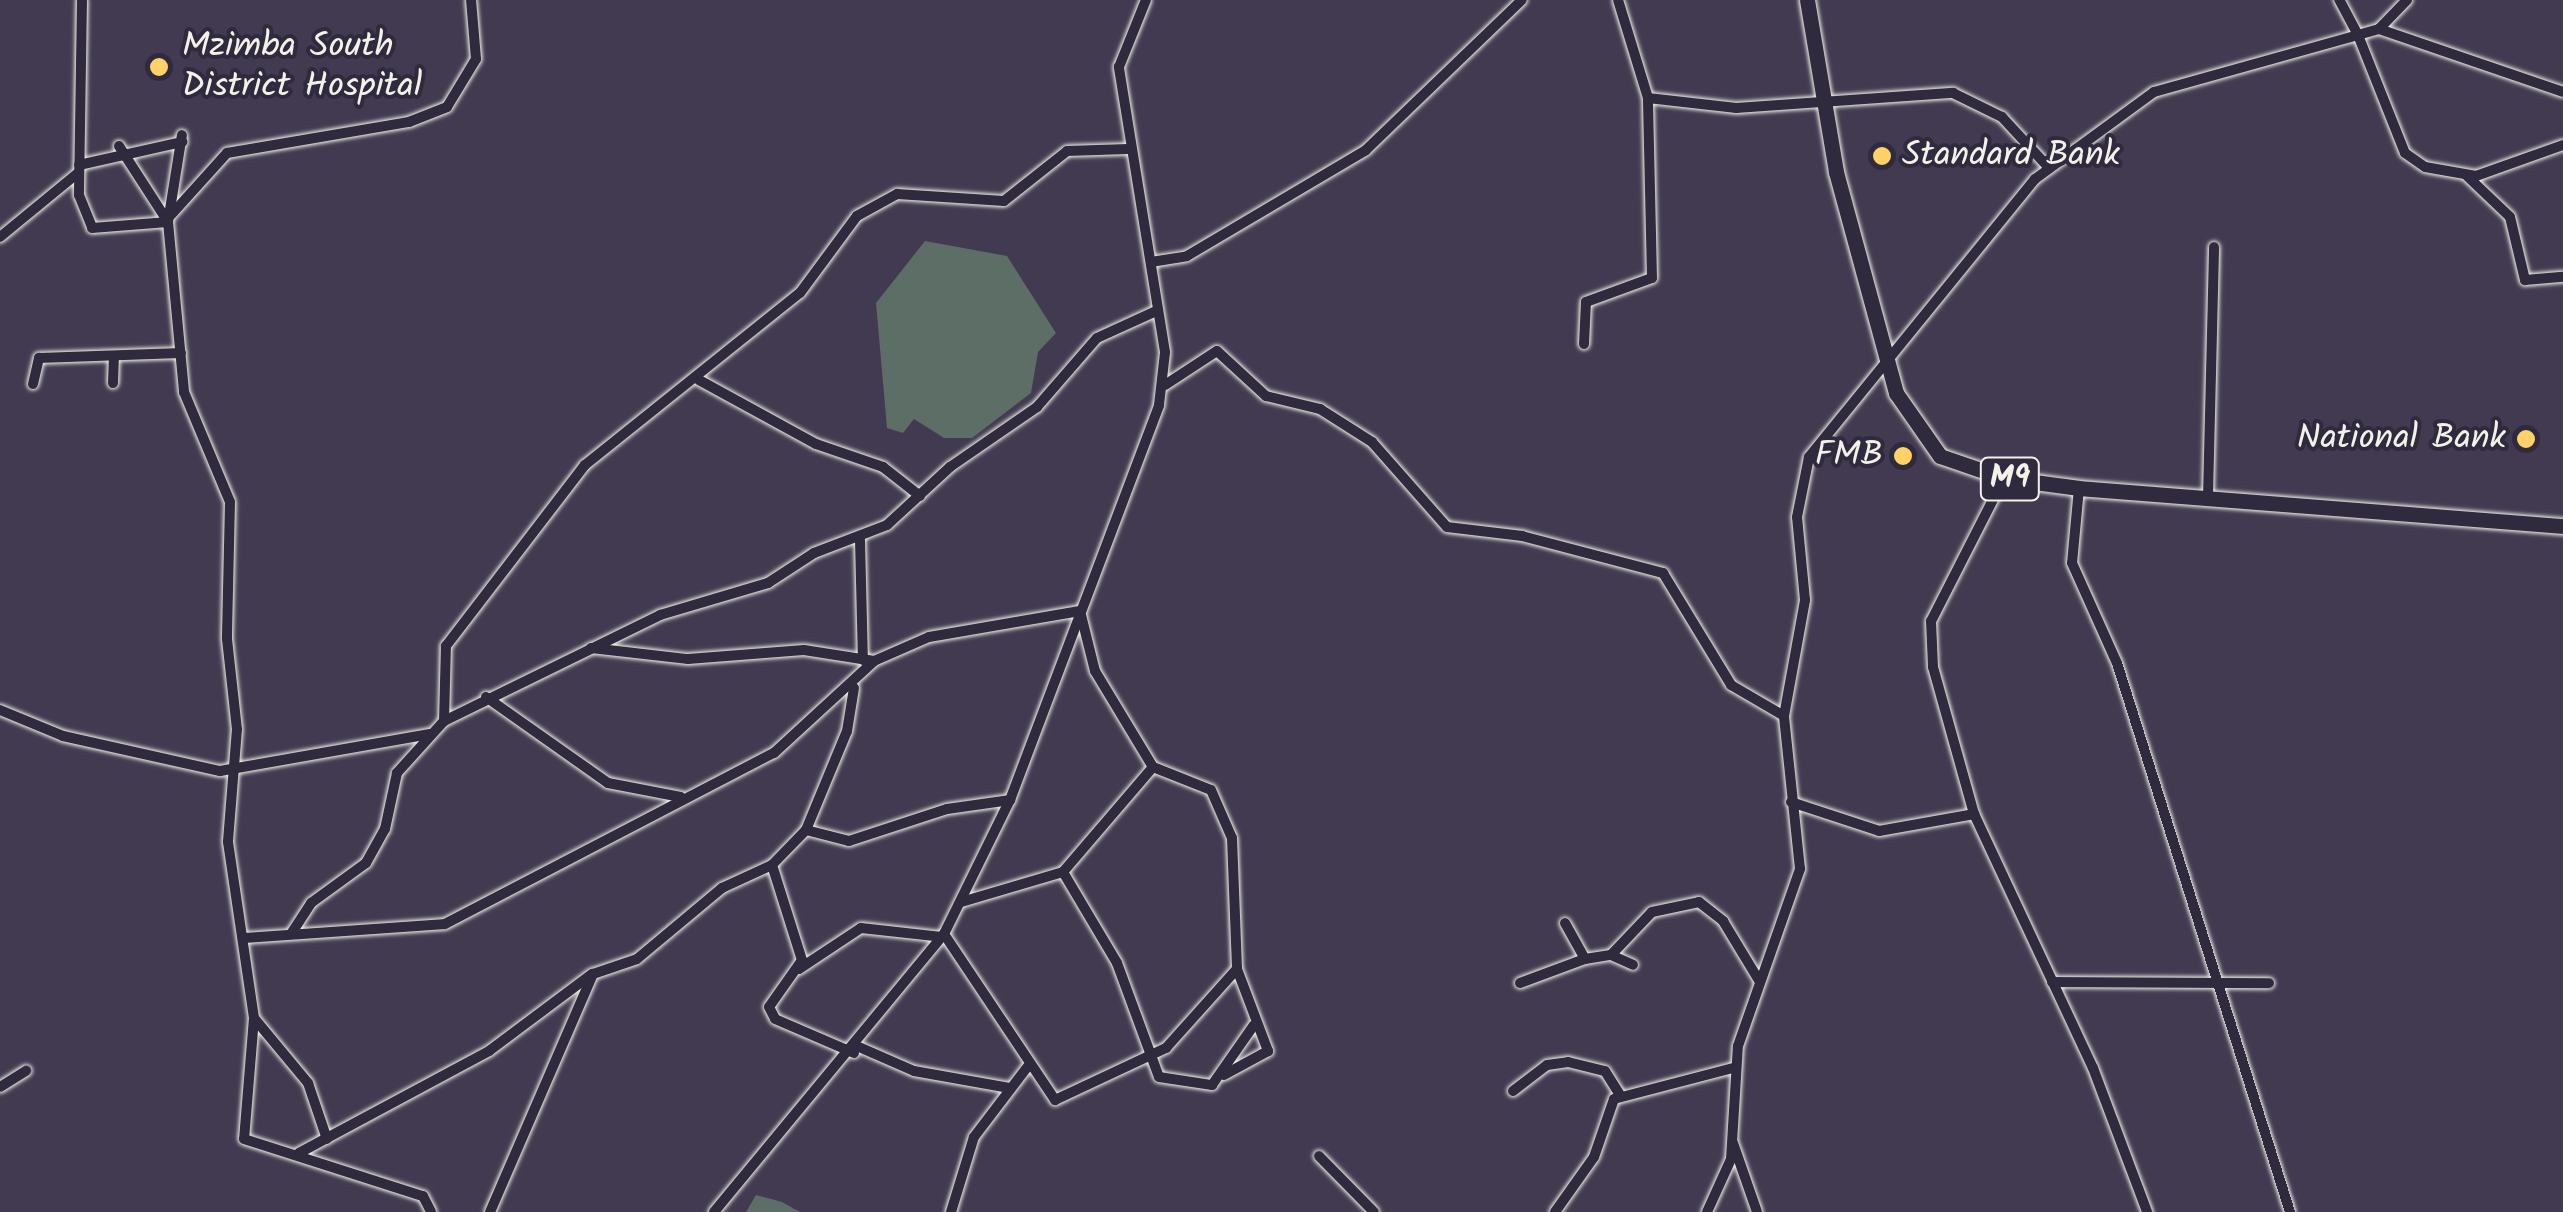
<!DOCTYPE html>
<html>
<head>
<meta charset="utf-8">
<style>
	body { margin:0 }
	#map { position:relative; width:2563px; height:1212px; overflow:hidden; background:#413a50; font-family:Kalam,sans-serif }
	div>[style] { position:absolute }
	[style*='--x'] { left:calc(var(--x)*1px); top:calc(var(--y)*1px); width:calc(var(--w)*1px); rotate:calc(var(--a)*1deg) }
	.green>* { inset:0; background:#5c6e66 }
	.roads { filter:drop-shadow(0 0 2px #f4f1e8) drop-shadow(0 0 2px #f4f1e8) }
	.street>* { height:10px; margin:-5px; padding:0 5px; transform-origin:5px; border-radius:5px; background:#2f2a3d }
	.primary>* { height:15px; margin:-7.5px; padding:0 7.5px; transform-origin:7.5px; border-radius:7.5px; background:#2f2a3d }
	.dots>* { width:28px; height:28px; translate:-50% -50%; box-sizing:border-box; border:5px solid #2f2a3d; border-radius:50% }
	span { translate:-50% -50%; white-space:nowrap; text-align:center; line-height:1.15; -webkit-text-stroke:8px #2f2a3d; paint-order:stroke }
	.shield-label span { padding:2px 8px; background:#2f2a3d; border:2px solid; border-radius:8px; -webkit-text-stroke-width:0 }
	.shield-label { font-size:32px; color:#f4f1e8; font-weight:700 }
	.poi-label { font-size:35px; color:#f4f1e8 }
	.left { translate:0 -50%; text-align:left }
	.right { translate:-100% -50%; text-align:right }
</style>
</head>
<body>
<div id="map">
	<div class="green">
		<i style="clip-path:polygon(925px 241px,1007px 256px,1056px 333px,1038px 352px,1031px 393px,972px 438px,944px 438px,914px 419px,903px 433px,887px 428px,876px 303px)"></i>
		<i style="clip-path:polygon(756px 1195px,782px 1202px,800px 1212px,746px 1212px)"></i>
	</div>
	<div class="roads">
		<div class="street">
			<i style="--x:82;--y:0;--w:195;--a:90.9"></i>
			<i style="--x:79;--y:195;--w:35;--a:68"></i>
			<i style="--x:92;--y:228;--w:76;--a:-4.5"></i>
			<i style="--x:168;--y:222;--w:88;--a:-80.9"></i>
			<i style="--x:2407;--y:0;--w:40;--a:134"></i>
			<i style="--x:2379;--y:29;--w:22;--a:164"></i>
			<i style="--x:2358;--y:35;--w:127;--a:68.3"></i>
			<i style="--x:2405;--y:153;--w:24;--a:35"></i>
			<i style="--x:2425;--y:167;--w:52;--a:10"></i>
			<i style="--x:2476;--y:176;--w:92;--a:-19.6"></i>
			<i style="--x:2379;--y:29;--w:194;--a:18.9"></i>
			<i style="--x:1648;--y:98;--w:89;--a:6.5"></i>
			<i style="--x:1736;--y:108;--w:218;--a:-4"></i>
			<i style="--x:1953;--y:93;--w:55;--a:26.1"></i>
			<i style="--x:2002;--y:117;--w:69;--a:47.3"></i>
			<i style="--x:119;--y:146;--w:90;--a:57.2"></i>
			<i style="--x:168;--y:222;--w:171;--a:84.6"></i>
			<i style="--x:184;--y:392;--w:119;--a:67.3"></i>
			<i style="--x:230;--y:502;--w:137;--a:91.3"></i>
			<i style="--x:227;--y:639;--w:91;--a:83.7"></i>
			<i style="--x:237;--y:729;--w:113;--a:94.6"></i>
			<i style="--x:228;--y:842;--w:178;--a:81.6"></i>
			<i style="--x:254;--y:1018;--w:121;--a:94.7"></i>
			<i style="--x:244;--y:1139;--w:188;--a:17.7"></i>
			<i style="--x:423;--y:1196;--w:18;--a:63"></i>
			<i style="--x:79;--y:165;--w:106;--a:-12.6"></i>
			<i style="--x:2467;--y:176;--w:59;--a:43.6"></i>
			<i style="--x:2510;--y:217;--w:65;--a:76.6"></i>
			<i style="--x:2525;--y:280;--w:38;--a:-5"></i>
			<i style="--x:171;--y:215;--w:84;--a:-47.9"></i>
			<i style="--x:227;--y:153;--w:185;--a:-9.7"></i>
			<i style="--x:409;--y:122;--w:41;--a:-21.5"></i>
			<i style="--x:447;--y:107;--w:56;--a:-58.9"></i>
			<i style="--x:476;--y:59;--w:59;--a:-94.8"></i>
			<i style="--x:0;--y:237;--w:102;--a:-39.4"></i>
			<i style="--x:1151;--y:262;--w:36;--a:-9"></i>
			<i style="--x:1187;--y:256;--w:208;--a:-30.6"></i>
			<i style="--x:1366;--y:150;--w:216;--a:-43.9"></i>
			<i style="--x:1584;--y:344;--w:42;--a:-87.3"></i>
			<i style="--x:1586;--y:302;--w:70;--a:-20"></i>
			<i style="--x:1652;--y:278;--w:180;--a:-91.3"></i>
			<i style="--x:1648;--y:98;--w:102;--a:-107"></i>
			<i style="--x:699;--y:380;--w:133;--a:28.7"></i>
			<i style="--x:816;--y:444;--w:71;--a:18.9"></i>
			<i style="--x:883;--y:467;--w:47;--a:38.1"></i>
			<i style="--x:113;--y:383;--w:27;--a:-88"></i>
			<i style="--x:33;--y:384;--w:27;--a:-77"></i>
			<i style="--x:39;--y:358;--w:142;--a:-2"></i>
			<i style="--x:1165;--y:385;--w:62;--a:-33.2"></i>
			<i style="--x:1217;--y:351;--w:67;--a:42.6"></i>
			<i style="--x:1266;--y:396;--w:56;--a:13.5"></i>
			<i style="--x:1320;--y:409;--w:62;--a:32.4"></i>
			<i style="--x:1372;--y:442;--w:113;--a:48.6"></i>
			<i style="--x:1447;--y:527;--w:76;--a:6.8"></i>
			<i style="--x:1522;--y:536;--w:146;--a:14.7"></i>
			<i style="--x:1663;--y:573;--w:131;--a:58.7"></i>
			<i style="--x:1731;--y:685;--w:61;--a:30.3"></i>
			<i style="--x:2004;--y:478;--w:161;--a:117"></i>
			<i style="--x:1931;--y:621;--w:46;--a:87.5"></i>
			<i style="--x:1933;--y:667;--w:153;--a:74.4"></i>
			<i style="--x:1974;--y:814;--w:280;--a:64.9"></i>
			<i style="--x:2093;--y:1068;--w:154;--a:69.4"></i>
			<i style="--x:2079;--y:488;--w:75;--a:95.3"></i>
			<i style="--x:2072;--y:563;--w:110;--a:65.8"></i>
			<i style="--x:2117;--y:663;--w:576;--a:72.51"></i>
			<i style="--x:2208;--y:496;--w:249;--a:-88.6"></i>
			<i style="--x:860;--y:540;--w:120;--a:88.6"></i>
			<i style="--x:591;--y:648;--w:98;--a:6.5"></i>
			<i style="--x:688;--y:659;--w:116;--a:-4.4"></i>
			<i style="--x:804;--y:650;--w:71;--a:8.9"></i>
			<i style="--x:854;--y:688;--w:44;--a:99.2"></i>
			<i style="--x:847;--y:731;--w:107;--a:112.5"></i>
			<i style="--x:806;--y:830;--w:49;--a:134.2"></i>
			<i style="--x:772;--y:865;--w:100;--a:72.5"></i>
			<i style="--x:802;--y:960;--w:57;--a:125.1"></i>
			<i style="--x:769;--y:1007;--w:13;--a:63"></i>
			<i style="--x:775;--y:1019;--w:86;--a:23.3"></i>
			<i style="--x:486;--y:697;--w:149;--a:35.2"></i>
			<i style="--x:608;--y:783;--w:74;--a:10.9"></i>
			<i style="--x:0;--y:710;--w:68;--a:22.4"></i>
			<i style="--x:63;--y:736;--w:161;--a:12.6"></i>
			<i style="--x:220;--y:771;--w:213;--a:-10"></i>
			<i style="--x:444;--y:721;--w:75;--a:-88.5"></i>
			<i style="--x:446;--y:646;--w:228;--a:-52.5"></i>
			<i style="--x:585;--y:465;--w:275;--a:-38.7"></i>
			<i style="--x:800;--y:293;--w:96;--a:-53.5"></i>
			<i style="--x:857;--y:216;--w:46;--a:-28.8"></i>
			<i style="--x:897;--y:194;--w:107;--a:3.7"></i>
			<i style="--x:1004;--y:201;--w:80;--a:-38.4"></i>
			<i style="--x:1067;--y:151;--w:61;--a:-1.9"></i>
			<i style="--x:1153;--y:767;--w:62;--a:21.6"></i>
			<i style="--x:1211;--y:790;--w:52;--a:66.4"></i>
			<i style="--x:1232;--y:838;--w:131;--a:87.8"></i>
			<i style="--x:1237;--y:969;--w:88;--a:69.3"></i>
			<i style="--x:1268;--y:1051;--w:50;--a:151.4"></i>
			<i style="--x:1791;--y:802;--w:93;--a:18.2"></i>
			<i style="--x:1879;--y:831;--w:97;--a:-10.1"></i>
			<i style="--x:806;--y:830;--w:44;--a:14.3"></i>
			<i style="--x:849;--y:841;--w:103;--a:-18.1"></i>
			<i style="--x:947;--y:809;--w:64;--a:-8.1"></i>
			<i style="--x:1063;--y:872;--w:106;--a:59.3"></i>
			<i style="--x:1117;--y:963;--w:121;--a:69.8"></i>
			<i style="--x:1159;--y:1077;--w:54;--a:8.6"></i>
			<i style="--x:1212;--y:1085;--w:73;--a:-55"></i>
			<i style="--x:1565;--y:923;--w:41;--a:60.9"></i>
			<i style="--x:1585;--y:959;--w:26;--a:-9"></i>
			<i style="--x:1611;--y:955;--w:59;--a:-46.4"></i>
			<i style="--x:1652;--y:912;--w:48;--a:-12"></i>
			<i style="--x:1699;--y:902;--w:31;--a:38"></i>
			<i style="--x:1723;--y:921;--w:71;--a:58.8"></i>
			<i style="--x:291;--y:934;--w:37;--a:-57"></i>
			<i style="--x:311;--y:903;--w:68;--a:-36"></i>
			<i style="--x:366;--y:863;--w:39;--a:-61"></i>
			<i style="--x:385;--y:829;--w:57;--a:-77.9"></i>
			<i style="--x:397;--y:773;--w:70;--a:-47.9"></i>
			<i style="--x:444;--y:721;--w:241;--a:-26.1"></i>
			<i style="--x:660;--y:615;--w:113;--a:-16.5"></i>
			<i style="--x:768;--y:583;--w:55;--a:-33.1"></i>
			<i style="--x:814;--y:553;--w:78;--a:-21"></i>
			<i style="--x:887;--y:525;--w:86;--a:-42.6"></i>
			<i style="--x:950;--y:467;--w:106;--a:-34.6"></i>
			<i style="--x:1037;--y:407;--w:91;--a:-49"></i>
			<i style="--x:1097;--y:338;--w:63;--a:-24.5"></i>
			<i style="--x:944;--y:934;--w:200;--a:56.2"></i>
			<i style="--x:1055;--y:1100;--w:123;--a:-25.1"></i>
			<i style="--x:1166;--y:1048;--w:106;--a:-48.1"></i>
			<i style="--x:246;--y:938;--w:199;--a:-4"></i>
			<i style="--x:445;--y:924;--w:371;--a:-27.5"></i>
			<i style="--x:774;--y:753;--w:136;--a:-42.6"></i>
			<i style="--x:874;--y:661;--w:60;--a:-23.6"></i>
			<i style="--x:929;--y:637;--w:153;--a:-9.8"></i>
			<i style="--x:1080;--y:611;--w:62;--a:76"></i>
			<i style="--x:1095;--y:671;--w:112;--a:58.9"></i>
			<i style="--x:1153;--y:767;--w:138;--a:130.6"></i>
			<i style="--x:1063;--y:872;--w:106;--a:163.6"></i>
			<i style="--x:1611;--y:955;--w:24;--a:24"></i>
			<i style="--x:799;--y:969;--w:74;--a:-33.5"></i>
			<i style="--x:861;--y:928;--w:81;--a:6.3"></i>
			<i style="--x:2052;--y:982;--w:217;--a:0.3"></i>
			<i style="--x:1520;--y:983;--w:69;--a:-20.3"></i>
			<i style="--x:254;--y:1018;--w:85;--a:50.3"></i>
			<i style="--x:308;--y:1083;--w:59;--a:71.3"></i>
			<i style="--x:859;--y:1047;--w:60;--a:23.6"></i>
			<i style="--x:914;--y:1071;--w:97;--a:10.1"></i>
			<i style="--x:0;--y:1087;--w:31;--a:-32"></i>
			<i style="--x:1513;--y:1091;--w:43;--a:-37.4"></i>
			<i style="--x:1547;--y:1065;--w:21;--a:-8"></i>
			<i style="--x:1568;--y:1062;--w:38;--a:14"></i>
			<i style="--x:1605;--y:1071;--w:28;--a:58"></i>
			<i style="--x:1733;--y:1143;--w:73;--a:70.8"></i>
			<i style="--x:299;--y:1153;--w:216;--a:-28.2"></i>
			<i style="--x:489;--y:1051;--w:129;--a:-36.8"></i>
			<i style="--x:1319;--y:1156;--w:78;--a:45.5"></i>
			<i style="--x:490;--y:1212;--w:259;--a:-66.6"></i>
			<i style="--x:593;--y:974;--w:46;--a:-18.8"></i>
			<i style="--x:637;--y:959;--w:111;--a:-39.9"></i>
			<i style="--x:722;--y:888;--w:55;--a:-24.7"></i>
			<i style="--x:714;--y:1212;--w:361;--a:-50.4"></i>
			<i style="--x:944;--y:934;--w:149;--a:-63.8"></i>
			<i style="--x:1010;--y:800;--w:422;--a:-69.3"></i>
			<i style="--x:1159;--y:405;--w:53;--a:-83.5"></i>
			<i style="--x:1165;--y:352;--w:289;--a:-99.2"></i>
			<i style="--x:1119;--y:67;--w:72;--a:-68.1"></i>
			<i style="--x:951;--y:1212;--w:78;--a:-73"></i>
			<i style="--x:974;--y:1137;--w:89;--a:-52.7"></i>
			<i style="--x:1555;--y:1212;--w:67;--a:-54.7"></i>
			<i style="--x:1594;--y:1157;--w:61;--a:-71"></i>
			<i style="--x:1614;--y:1099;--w:123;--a:-14.6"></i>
			<i style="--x:1707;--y:1212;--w:58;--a:-65.6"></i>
			<i style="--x:1731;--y:1159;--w:113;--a:-86.5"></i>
			<i style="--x:1738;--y:1046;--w:188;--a:-70.7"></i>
			<i style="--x:1800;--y:869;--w:154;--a:-96"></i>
			<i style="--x:1784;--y:716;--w:118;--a:-79.7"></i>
			<i style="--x:1805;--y:600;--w:83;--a:-95.5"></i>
			<i style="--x:1797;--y:517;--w:61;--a:-78.7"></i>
			<i style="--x:1809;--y:457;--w:358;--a:-50.9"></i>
			<i style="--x:2035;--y:179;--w:147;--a:-36.2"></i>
			<i style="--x:2154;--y:92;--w:212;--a:-15.6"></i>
			<i style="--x:2358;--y:35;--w:40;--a:-118"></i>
		</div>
		<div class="primary">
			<i style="--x:1807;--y:0;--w:174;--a:80.4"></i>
			<i style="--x:1836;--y:172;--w:229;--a:74.8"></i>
			<i style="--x:1896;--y:393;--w:77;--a:55.1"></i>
			<i style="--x:1940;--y:456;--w:68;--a:19"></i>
			<i style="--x:2004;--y:478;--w:76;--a:7.6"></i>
			<i style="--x:2079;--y:488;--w:485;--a:4.5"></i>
		</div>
	</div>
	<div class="dots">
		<i style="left:159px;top:67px;background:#ffd166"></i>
		<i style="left:1882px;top:156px;background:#ffd166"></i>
		<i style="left:2526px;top:439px;background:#ffd166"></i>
		<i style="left:1903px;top:456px;background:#ffd166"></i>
	</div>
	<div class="shield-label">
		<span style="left:2010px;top:479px">M9</span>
	</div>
	<div class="poi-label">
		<span class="left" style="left:182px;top:67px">Mzimba South<br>District Hospital</span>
		<span class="left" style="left:1902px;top:156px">Standard Bank</span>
		<span class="right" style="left:2506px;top:439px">National Bank</span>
		<span class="right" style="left:1883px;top:456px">FMB</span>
	</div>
</div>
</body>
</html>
